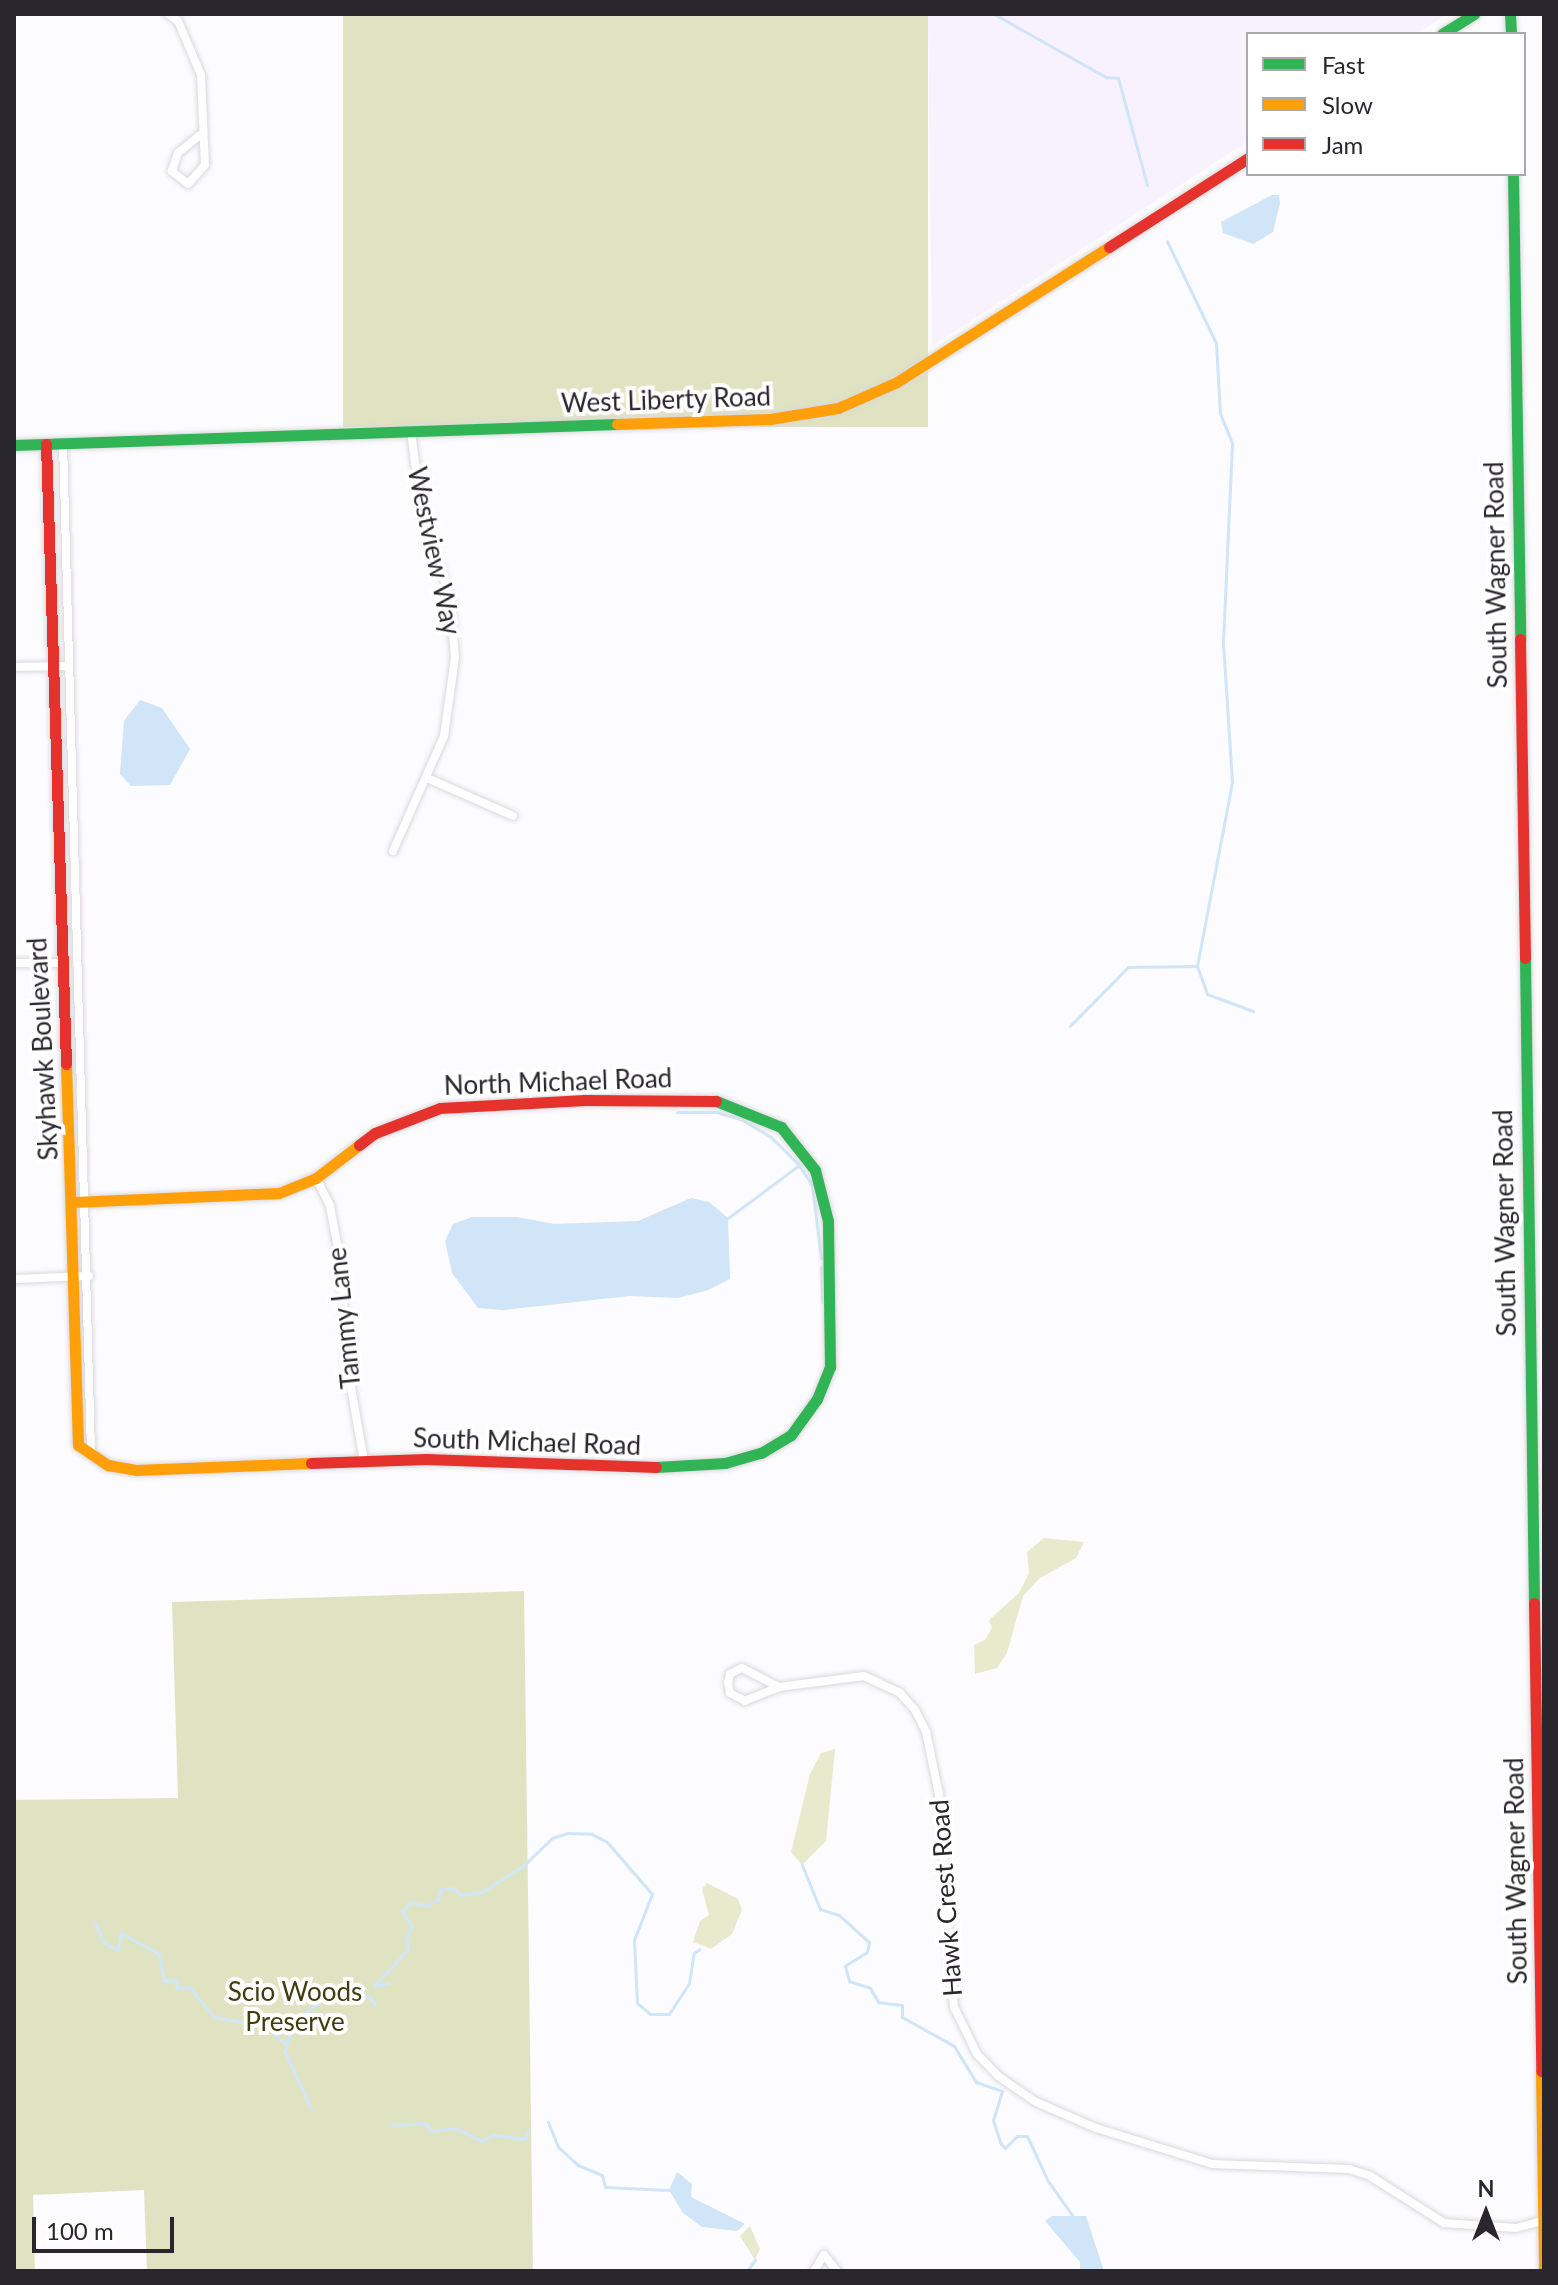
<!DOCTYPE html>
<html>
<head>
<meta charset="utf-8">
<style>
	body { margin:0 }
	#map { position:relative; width:1558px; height:2285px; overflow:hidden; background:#fcfbfd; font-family:Lato,sans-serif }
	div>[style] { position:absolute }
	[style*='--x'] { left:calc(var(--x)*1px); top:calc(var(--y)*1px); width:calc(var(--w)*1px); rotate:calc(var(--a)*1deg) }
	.built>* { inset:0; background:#f7f2fd }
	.green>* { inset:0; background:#e8eace }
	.forest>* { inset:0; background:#e0e3c1; transform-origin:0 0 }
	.water>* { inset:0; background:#d0e5f8 }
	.stream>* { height:3px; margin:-1.5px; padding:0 1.5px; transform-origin:1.5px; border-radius:1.5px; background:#d0e5f8 }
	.roads { filter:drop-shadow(0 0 2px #dad8dd) drop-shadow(0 0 2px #dad8dd) }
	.street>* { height:8px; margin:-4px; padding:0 4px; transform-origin:4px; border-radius:4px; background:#fffeff }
	.fast>* { height:11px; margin:-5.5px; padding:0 5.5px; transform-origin:5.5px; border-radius:5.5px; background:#30b455 }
	.slow>* { height:11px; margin:-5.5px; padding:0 5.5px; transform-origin:5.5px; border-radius:5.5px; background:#ff9f0a }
	.jam>* { height:11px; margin:-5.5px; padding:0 5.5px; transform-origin:5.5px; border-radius:5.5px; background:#e5322d }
	span { translate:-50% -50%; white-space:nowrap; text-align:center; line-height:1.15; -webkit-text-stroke:8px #fff; paint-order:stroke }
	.street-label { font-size:26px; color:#2a262e }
	.park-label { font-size:26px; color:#3d3f0f }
	.frame { position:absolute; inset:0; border:16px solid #2a262e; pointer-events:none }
	.legend { position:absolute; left:1246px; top:32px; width:280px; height:144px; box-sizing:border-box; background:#fff; border:2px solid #aaa8ab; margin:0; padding:10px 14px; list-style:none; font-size:24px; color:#2a262e }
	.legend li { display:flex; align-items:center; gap:16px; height:40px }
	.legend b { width:40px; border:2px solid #aaa8ab }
	.north { position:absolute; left:1446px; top:2173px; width:80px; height:80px; -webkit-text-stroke:6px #fff; paint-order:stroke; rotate:0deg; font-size:22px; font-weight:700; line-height:32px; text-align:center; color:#2a262e }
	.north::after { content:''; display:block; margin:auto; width:28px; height:36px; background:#2a262e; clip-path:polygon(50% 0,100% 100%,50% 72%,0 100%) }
	.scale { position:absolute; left:32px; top:2217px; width:142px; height:36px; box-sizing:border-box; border:4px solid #2a262e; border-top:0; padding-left:10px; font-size:24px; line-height:28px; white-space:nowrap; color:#2a262e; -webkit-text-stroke:6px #fff; paint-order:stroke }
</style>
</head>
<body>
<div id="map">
	<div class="built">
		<i style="clip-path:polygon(928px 14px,1447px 14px,1416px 34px,1248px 34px,1248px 141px,932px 346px)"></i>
	</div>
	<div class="green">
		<i style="clip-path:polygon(1044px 1538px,1084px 1542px,1076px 1558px,1040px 1578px,1023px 1596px,1007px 1653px,997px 1668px,975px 1674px,974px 1645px,985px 1640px,992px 1628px,989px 1620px,1019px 1593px,1029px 1573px,1027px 1552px)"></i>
		<i style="clip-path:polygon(835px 1749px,826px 1841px,802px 1865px,791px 1852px,810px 1774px,821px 1753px)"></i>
		<i style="clip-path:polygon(707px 1883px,738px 1899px,742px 1910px,732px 1934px,711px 1949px,693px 1942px,700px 1921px,709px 1915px,702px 1889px)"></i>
		<i style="clip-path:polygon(750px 2226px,760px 2249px,755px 2260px,740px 2236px)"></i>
	</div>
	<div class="forest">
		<i style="left:343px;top:14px;width:585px;height:413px"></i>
		<i style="clip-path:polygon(524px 1591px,533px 2271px,147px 2271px,144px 2190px,33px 2195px,35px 2271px,14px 2271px,14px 1800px,178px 1798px,172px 1602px)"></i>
	</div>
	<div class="water">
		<i style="clip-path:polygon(1272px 195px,1279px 195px,1280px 203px,1273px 232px,1253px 244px,1223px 233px,1221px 222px)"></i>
		<i style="clip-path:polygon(140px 700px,162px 708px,190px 749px,170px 785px,131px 786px,120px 774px,124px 721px)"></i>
		<i style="clip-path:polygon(691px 1198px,709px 1202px,728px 1218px,730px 1279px,708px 1290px,678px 1298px,629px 1296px,503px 1310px,478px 1308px,452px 1273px,445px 1241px,453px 1224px,472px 1217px,517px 1217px,554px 1224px,638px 1221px)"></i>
		<i style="clip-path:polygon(677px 2172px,692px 2184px,691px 2197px,745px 2224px,737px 2231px,702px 2227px,683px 2213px,669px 2190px)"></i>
		<i style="clip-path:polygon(1052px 2216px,1086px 2216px,1104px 2271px,1080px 2271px,1080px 2262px,1045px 2221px)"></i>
	</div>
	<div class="stream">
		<i style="--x:994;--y:14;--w:129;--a:29.4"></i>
		<i style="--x:1106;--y:77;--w:12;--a:5"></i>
		<i style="--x:1118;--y:78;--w:111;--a:74.8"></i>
		<i style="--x:1197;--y:966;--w:30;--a:70"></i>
		<i style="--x:1207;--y:994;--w:49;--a:20.3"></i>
		<i style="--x:1070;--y:1026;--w:83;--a:-45.5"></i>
		<i style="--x:1128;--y:967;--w:69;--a:-0.8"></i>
		<i style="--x:1197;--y:966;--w:187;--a:-79.2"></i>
		<i style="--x:1232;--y:782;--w:140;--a:-93.7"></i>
		<i style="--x:1223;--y:642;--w:199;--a:-87.4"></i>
		<i style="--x:1232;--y:443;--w:32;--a:-112"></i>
		<i style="--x:1220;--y:413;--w:70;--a:-93.3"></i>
		<i style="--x:1216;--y:343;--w:113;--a:-115.7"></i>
		<i style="--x:677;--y:1112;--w:39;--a:0"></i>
		<i style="--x:716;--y:1112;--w:26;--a:16"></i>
		<i style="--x:741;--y:1119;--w:35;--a:31"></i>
		<i style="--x:771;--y:1137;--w:40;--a:45"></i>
		<i style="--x:799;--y:1165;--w:24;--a:57"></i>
		<i style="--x:812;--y:1185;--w:74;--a:83"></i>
		<i style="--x:728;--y:1218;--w:89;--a:-36.7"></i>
		<i style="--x:821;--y:1267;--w:35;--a:88"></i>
		<i style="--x:802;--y:1865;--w:48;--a:67.8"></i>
		<i style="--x:820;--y:1909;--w:20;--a:18"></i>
		<i style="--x:839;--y:1915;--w:40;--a:42"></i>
		<i style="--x:869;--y:1942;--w:10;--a:101"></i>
		<i style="--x:867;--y:1952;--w:26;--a:148"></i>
		<i style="--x:845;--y:1966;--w:16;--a:75"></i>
		<i style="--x:849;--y:1981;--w:22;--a:18"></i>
		<i style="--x:870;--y:1988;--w:16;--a:60"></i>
		<i style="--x:878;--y:2002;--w:24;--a:7"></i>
		<i style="--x:902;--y:2005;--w:12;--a:90"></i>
		<i style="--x:902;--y:2017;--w:60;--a:29.1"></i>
		<i style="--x:954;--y:2046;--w:42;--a:58.6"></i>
		<i style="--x:976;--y:2082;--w:28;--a:19"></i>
		<i style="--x:1002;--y:2091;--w:30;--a:107"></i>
		<i style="--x:993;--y:2120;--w:25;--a:72"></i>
		<i style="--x:1001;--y:2144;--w:6;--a:45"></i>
		<i style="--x:1005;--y:2148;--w:17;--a:-45"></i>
		<i style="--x:1017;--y:2136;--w:10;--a:0"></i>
		<i style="--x:1027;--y:2136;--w:50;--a:65"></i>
		<i style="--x:1048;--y:2181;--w:42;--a:54.8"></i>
		<i style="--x:95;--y:1922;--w:22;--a:68"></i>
		<i style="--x:103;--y:1942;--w:17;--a:28"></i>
		<i style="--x:118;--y:1950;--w:17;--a:-80"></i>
		<i style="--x:121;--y:1933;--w:43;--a:28.9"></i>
		<i style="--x:159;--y:1954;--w:27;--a:80"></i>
		<i style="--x:164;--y:1981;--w:12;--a:-5"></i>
		<i style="--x:176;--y:1980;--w:8;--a:90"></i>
		<i style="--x:176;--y:1988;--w:13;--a:-4"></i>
		<i style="--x:189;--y:1987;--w:39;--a:50"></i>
		<i style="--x:214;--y:2017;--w:53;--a:9.8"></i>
		<i style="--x:266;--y:2026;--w:25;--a:43"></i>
		<i style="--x:389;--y:1983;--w:15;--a:169"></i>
		<i style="--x:374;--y:1986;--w:50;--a:-47.4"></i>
		<i style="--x:408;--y:1949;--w:10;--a:-101"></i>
		<i style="--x:406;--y:1939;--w:14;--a:-65"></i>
		<i style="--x:412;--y:1926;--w:18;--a:-124"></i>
		<i style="--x:402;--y:1911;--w:13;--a:-45"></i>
		<i style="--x:411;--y:1902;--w:16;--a:14"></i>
		<i style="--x:427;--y:1906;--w:13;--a:-32"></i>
		<i style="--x:438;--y:1899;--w:10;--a:-73"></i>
		<i style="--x:441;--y:1889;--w:12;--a:-5"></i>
		<i style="--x:453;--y:1888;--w:11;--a:41"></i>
		<i style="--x:461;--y:1895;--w:21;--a:-8"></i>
		<i style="--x:482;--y:1892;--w:49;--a:-32.4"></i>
		<i style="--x:523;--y:1866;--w:40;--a:-44"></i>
		<i style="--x:552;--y:1838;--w:16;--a:-18"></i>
		<i style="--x:567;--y:1833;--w:25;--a:2"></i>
		<i style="--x:592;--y:1834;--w:17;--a:28"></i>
		<i style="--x:607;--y:1842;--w:69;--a:49.1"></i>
		<i style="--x:652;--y:1894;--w:49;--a:111.4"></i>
		<i style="--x:634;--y:1940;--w:63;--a:87.3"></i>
		<i style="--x:637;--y:2003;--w:17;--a:40"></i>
		<i style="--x:650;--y:2014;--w:19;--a:0"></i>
		<i style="--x:669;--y:2014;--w:37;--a:-57"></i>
		<i style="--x:689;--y:1983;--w:30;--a:-81"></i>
		<i style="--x:694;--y:1953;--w:7;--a:-34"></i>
		<i style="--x:311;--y:2109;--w:63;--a:-114.5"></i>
		<i style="--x:285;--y:2052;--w:29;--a:-76"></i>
		<i style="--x:292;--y:2024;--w:51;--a:-38.7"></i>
		<i style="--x:332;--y:1992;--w:23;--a:-2"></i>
		<i style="--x:355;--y:1991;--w:17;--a:24"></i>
		<i style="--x:371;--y:1998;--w:8;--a:60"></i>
		<i style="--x:548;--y:2122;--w:27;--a:68"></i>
		<i style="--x:558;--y:2147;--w:27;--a:42"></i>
		<i style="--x:578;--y:2165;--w:26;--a:23"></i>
		<i style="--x:602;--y:2175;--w:12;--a:76"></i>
		<i style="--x:605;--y:2187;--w:64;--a:2.7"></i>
		<i style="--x:390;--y:2125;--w:35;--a:-3"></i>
		<i style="--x:425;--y:2123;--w:10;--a:53"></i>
		<i style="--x:431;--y:2131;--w:24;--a:-7"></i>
		<i style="--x:455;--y:2128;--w:30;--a:26"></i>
		<i style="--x:482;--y:2141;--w:13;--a:-29"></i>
		<i style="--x:493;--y:2135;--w:32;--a:7"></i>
		<i style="--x:525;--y:2139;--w:9;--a:-72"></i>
		<i style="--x:747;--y:2271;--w:14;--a:-54"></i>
	</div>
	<div class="roads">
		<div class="street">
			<i style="--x:168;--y:14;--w:12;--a:35"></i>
			<i style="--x:178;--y:21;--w:59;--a:66.9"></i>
			<i style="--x:201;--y:75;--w:90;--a:87.5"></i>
			<i style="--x:205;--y:165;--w:25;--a:132"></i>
			<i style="--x:188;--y:184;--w:21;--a:-141"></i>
			<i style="--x:172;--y:171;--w:19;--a:-72"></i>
			<i style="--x:178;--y:153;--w:28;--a:-39"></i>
			<i style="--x:63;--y:443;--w:1010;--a:88.41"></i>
			<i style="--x:14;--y:667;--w:53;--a:-1.1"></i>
			<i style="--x:427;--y:778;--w:94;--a:23.8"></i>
			<i style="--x:393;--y:851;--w:126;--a:-66.1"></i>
			<i style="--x:444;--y:736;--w:79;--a:-82"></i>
			<i style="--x:455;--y:658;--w:61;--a:-94.7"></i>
			<i style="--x:450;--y:597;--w:87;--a:-108.9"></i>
			<i style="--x:422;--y:515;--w:84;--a:-97.5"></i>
			<i style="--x:14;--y:963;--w:51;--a:0"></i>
			<i style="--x:316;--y:1178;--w:31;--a:63"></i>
			<i style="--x:330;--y:1206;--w:59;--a:79.3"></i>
			<i style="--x:341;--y:1264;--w:100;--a:86.6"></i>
			<i style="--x:347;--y:1364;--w:98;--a:80.1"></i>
			<i style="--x:14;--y:1279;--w:75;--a:-2.3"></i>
			<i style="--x:779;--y:1687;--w:37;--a:158"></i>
			<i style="--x:745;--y:1701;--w:17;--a:-152"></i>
			<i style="--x:730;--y:1693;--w:10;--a:-101"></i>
			<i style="--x:728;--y:1683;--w:9;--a:-77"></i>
			<i style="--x:730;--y:1674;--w:13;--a:-27"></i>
			<i style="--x:742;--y:1668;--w:42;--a:27.2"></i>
			<i style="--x:779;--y:1687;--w:86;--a:-7.4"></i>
			<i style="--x:864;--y:1676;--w:38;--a:25"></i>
			<i style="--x:899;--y:1692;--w:24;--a:48"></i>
			<i style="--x:915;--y:1710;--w:25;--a:63"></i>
			<i style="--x:926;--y:1732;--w:63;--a:78.2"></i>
			<i style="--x:939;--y:1794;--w:214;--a:86"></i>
			<i style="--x:954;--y:2007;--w:52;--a:63.9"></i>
			<i style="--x:977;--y:2054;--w:30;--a:46"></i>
			<i style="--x:998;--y:2076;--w:46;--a:34.4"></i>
			<i style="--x:1036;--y:2102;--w:65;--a:23.4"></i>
			<i style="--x:1096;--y:2128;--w:121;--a:17.2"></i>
			<i style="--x:1212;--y:2164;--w:137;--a:2.1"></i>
			<i style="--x:1349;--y:2169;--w:22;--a:18"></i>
			<i style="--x:1370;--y:2176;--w:88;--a:32.4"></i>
			<i style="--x:1444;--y:2223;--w:72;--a:4"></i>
			<i style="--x:1516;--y:2228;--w:28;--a:-15"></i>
			<i style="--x:814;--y:2271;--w:19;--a:-58"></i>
			<i style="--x:824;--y:2255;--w:21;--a:51"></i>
		</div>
		<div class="fast">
			<i style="--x:1510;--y:14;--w:20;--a:87"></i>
			<i style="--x:1442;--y:34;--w:38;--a:-32"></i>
			<i style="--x:1513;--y:174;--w:465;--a:89.1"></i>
			<i style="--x:14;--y:445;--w:603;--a:-1.99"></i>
			<i style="--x:1525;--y:958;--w:645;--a:89.2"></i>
			<i style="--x:656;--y:1467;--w:69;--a:-3.3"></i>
			<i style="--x:725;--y:1463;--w:37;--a:-16"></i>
			<i style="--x:761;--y:1453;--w:35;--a:-31"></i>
			<i style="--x:791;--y:1435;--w:44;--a:-54.2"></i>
			<i style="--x:817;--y:1399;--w:35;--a:-68"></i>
			<i style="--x:830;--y:1367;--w:146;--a:-90.8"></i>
			<i style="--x:828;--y:1221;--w:53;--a:-104.3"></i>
			<i style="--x:815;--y:1170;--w:55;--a:-128.3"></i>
			<i style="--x:781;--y:1127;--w:70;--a:-158.2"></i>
		</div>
		<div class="slow">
			<i style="--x:617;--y:424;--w:153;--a:-1.9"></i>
			<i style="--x:770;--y:419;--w:69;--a:-9.2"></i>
			<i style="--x:838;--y:408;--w:64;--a:-23.8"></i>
			<i style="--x:897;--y:382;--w:251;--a:-32.5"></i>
			<i style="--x:66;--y:1064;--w:381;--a:88.2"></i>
			<i style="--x:78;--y:1445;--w:36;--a:34"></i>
			<i style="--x:108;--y:1465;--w:28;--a:10"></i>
			<i style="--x:136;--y:1470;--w:175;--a:-2.3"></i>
			<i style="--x:74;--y:1202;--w:205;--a:-2.5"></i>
			<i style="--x:279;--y:1193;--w:40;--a:-22"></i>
			<i style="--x:316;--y:1178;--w:54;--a:-37.5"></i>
			<i style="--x:1541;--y:2071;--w:200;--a:89.1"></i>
		</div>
		<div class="jam">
			<i style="--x:1109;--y:247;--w:165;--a:-32.6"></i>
			<i style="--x:46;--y:444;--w:620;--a:88.15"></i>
			<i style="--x:1520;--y:639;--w:319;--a:89.1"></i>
			<i style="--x:359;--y:1145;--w:20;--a:-37"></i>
			<i style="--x:375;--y:1133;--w:70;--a:-21"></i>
			<i style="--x:440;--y:1108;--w:145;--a:-3.2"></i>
			<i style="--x:585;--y:1100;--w:131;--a:0.4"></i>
			<i style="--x:311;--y:1463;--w:115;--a:-2"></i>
			<i style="--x:426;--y:1459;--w:230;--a:2"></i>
			<i style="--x:1534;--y:1603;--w:468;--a:89.1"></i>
		</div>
	</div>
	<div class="street-label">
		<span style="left:666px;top:400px;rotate:-2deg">West Liberty Road</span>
		<span style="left:434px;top:551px;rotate:78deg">Westview Way</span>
		<span style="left:1496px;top:575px;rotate:-91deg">South Wagner Road</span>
		<span style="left:43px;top:1049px;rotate:-93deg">Skyhawk Boulevard</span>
		<span style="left:558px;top:1082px;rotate:-2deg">North Michael Road</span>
		<span style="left:1505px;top:1223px;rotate:-91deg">South Wagner Road</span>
		<span style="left:344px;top:1318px;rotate:-96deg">Tammy Lane</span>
		<span style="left:527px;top:1442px;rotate:2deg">South Michael Road</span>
		<span style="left:1516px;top:1871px;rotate:-91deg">South Wagner Road</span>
		<span style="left:946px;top:1898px;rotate:-94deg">Hawk Crest Road</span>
	</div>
	<div class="park-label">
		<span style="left:295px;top:2007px">Scio Woods<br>Preserve</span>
	</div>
	<div class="frame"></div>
	<ul class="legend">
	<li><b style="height:10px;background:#30b455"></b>Fast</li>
	<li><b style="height:10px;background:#ff9f0a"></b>Slow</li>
	<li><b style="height:10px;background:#e5322d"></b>Jam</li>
	</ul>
	<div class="north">N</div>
	<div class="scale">100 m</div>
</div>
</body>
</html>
